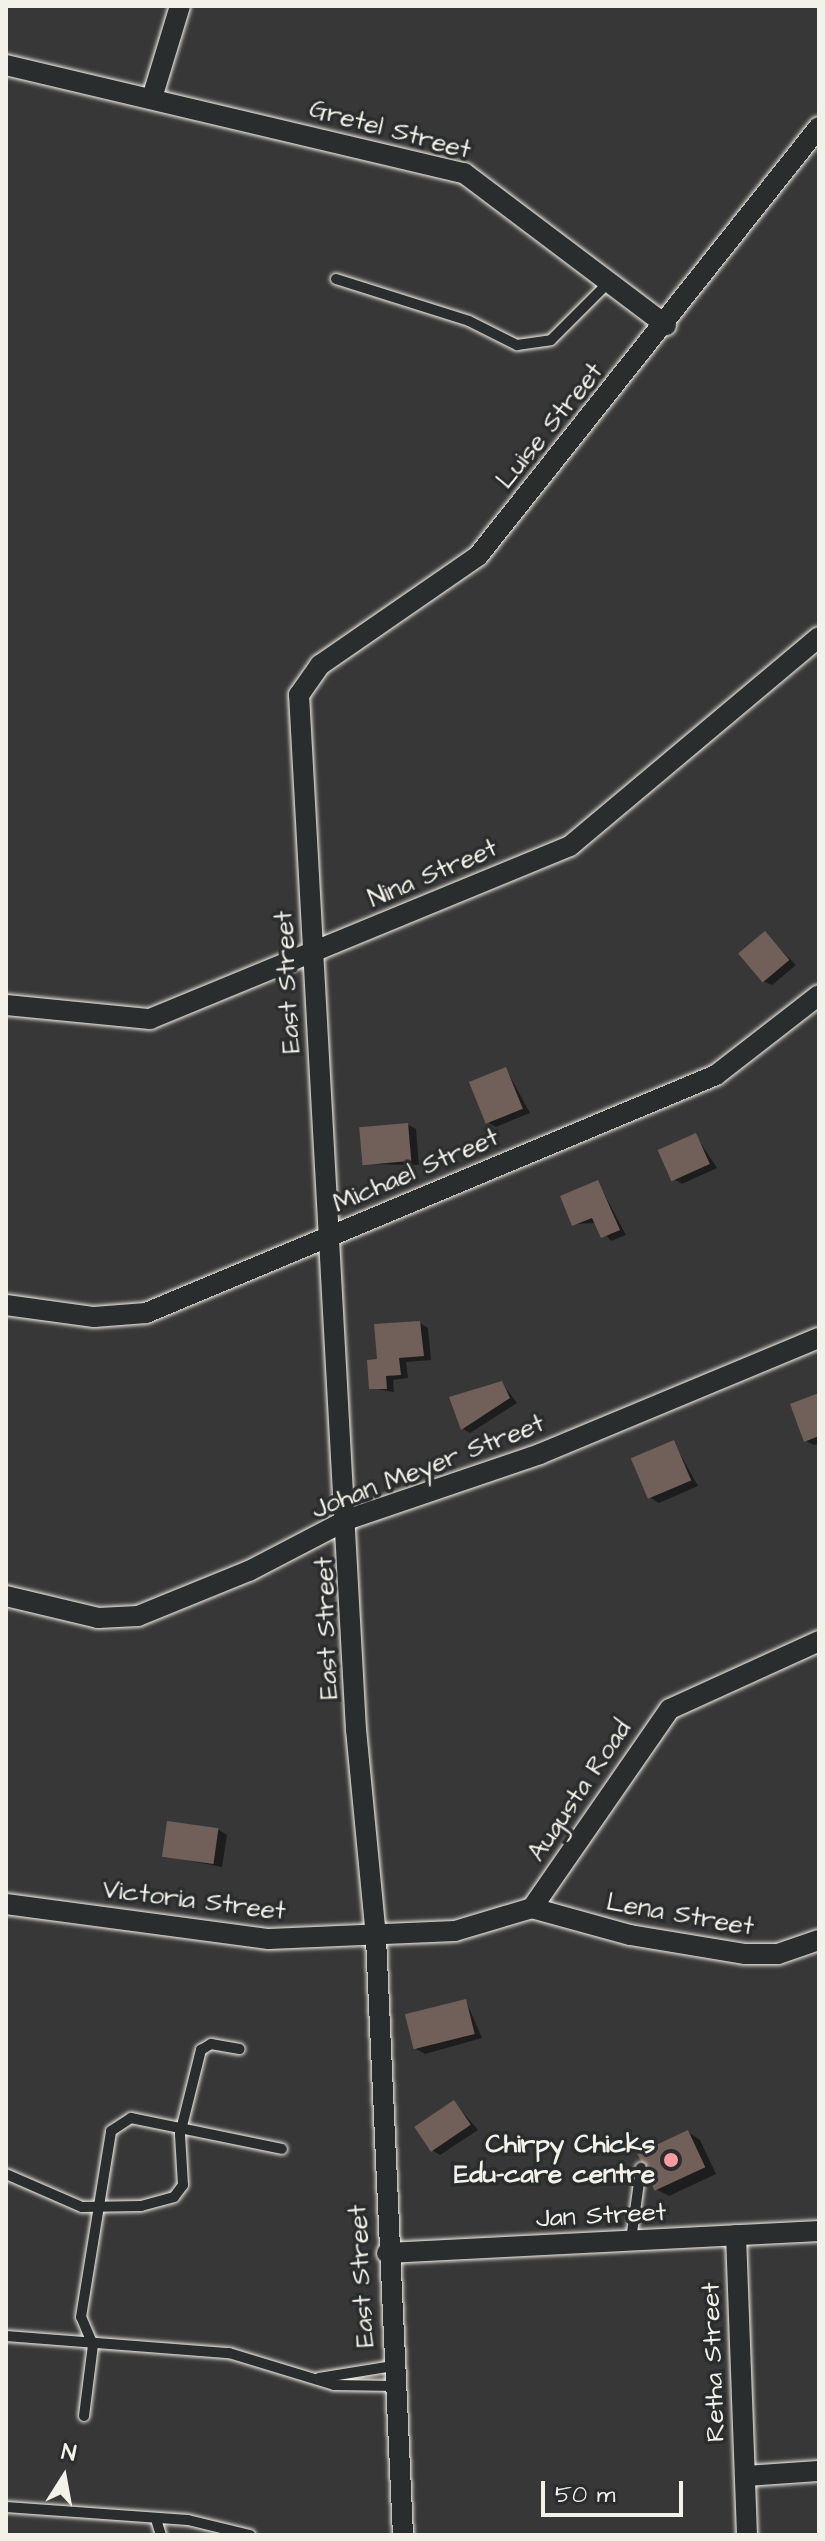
<!DOCTYPE html>
<html>
<head>
<meta charset="utf-8">
<style>
	body { margin:0 }
	#map { position:relative; width:825px; height:2541px; overflow:hidden; background:#383737; font-family:"Architects Daughter",sans-serif }
	div>[style] { position:absolute }
	[style*='--x'] { left:calc(var(--x)*1px); top:calc(var(--y)*1px); width:calc(var(--w)*1px); rotate:calc(var(--a)*1deg) }
	.shadow>* { inset:0; background:#0007 }
	.building>* { inset:0; background:#715f59; transform-origin:0 0 }
	.roads { filter:drop-shadow(0 0 2px #f4f1e8) drop-shadow(0 0 2px #f4f1e8) }
	.service>* { height:10px; margin:-5px; padding:0 5px; transform-origin:5px; border-radius:5px; background:#2a2d2e }
	.minor>* { height:20px; margin:-10px; padding:0 10px; transform-origin:10px; border-radius:10px; background:#2a2d2e }
	.dots>* { width:22px; height:22px; translate:-50% -50%; box-sizing:border-box; border:4px solid #2a2d2e; border-radius:50% }
	span { translate:-50% -50%; white-space:nowrap; text-align:center; line-height:1.15; -webkit-text-stroke:7px #2a2d2e; paint-order:stroke }
	.street-label { font-size:26px; color:#f4f1e8 }
	.poi-label { font-size:26px; color:#f4f1e8; font-weight:700 }
	.right { translate:-100% -50%; text-align:right }
	.frame { position:absolute; inset:0; border:8px solid #f4f1e8; pointer-events:none }
	.north { position:absolute; left:24px; top:2437px; width:80px; height:80px; -webkit-text-stroke:6px #2a2d2e; paint-order:stroke; rotate:11deg; font-size:22px; font-weight:700; line-height:32px; text-align:center; color:#f4f1e8 }
	.north::after { content:''; display:block; margin:auto; width:28px; height:36px; background:#f4f1e8; clip-path:polygon(50% 0,100% 100%,50% 72%,0 100%) }
	.scale { position:absolute; left:541px; top:2481px; width:142px; height:36px; box-sizing:border-box; border:4px solid #f4f1e8; border-top:0; padding-left:10px; font-size:24px; line-height:28px; white-space:nowrap; color:#f4f1e8; -webkit-text-stroke:6px #2a2d2e; paint-order:stroke }
</style>
</head>
<body>
<div id="map">
	<div class="shadow">
		<i style="clip-path:polygon(765px 934px,796px 965px,772px 985px,763px 981px)"></i>
		<i style="clip-path:polygon(506px 1069px,530px 1113px,496px 1127px,487px 1122px)"></i>
		<i style="clip-path:polygon(408px 1125px,416px 1129px,419px 1165px,363px 1164px)"></i>
		<i style="clip-path:polygon(696px 1136px,717px 1168px,682px 1184px,674px 1179px)"></i>
		<i style="clip-path:polygon(598px 1182px,626px 1235px,611px 1241px,596px 1223px,574px 1224px)"></i>
		<i style="clip-path:polygon(420px 1323px,428px 1328px,431px 1360px,406px 1362px,408px 1378px,393px 1380px,394px 1392px,371px 1388px,380px 1361px)"></i>
		<i style="clip-path:polygon(502px 1383px,517px 1403px,470px 1433px,462px 1428px)"></i>
		<i style="clip-path:polygon(819px 1395px,819px 1444px,814px 1445px,806px 1441px)"></i>
		<i style="clip-path:polygon(674px 1443px,698px 1486px,659px 1503px,651px 1498px)"></i>
		<i style="clip-path:polygon(219px 1830px,227px 1835px,222px 1867px,165px 1856px)"></i>
		<i style="clip-path:polygon(466px 2001px,482px 2038px,425px 2054px,416px 2049px)"></i>
		<i style="clip-path:polygon(454px 2102px,478px 2130px,440px 2155px,432px 2150px)"></i>
		<i style="clip-path:polygon(688px 2132px,700px 2140px,716px 2174px,669px 2196px,656px 2189px)"></i>
	</div>
	<div class="building">
		<i style="left:765px;top:931px;width:38px;height:35px;rotate:50deg"></i>
		<i style="left:506px;top:1067px;width:45px;height:40px;rotate:68deg"></i>
		<i style="left:408px;top:1123px;width:38px;height:49px;rotate:85deg"></i>
		<i style="left:696px;top:1133px;width:34px;height:42px;rotate:66deg"></i>
		<i style="clip-path:polygon(598px 1180px,620px 1230px,601px 1238px,592px 1218px,572px 1226px,560px 1196px)"></i>
		<i style="clip-path:polygon(420px 1321px,424px 1356px,399px 1358px,401px 1375px,386px 1376px,387px 1389px,369px 1389px,367px 1360px,377px 1359px,374px 1324px)"></i>
		<i style="clip-path:polygon(502px 1381px,510px 1398px,461px 1430px,449px 1397px)"></i>
		<i style="clip-path:polygon(819px 1393px,819px 1436px,804px 1442px,790px 1404px)"></i>
		<i style="left:674px;top:1440px;width:44px;height:47px;rotate:67deg"></i>
		<i style="left:167px;top:1821px;width:52px;height:36px;rotate:8deg"></i>
		<i style="left:466px;top:1999px;width:36px;height:63px;rotate:76deg"></i>
		<i style="left:454px;top:2100px;width:30px;height:48px;rotate:56deg"></i>
		<i style="left:688px;top:2130px;width:41px;height:56px;rotate:65deg"></i>
	</div>
	<div class="roads">
		<div class="service">
			<i style="--x:336;--y:279;--w:139;--a:17.5"></i>
			<i style="--x:469;--y:321;--w:54;--a:26.6"></i>
			<i style="--x:517;--y:345;--w:34;--a:-8"></i>
			<i style="--x:551;--y:340;--w:82;--a:-45"></i>
			<i style="--x:6;--y:2174;--w:83;--a:23.5"></i>
			<i style="--x:82;--y:2207;--w:59;--a:-1"></i>
			<i style="--x:141;--y:2206;--w:34;--a:-15"></i>
			<i style="--x:174;--y:2197;--w:15;--a:-53"></i>
			<i style="--x:183;--y:2185;--w:51;--a:-93.4"></i>
			<i style="--x:180;--y:2134;--w:87;--a:-76"></i>
			<i style="--x:201;--y:2050;--w:12;--a:-31"></i>
			<i style="--x:211;--y:2044;--w:29;--a:10"></i>
			<i style="--x:631;--y:2240;--w:73;--a:-82.1"></i>
			<i style="--x:6;--y:2336;--w:224;--a:4.4"></i>
			<i style="--x:229;--y:2353;--w:110;--a:16.9"></i>
			<i style="--x:334;--y:2385;--w:61;--a:0.9"></i>
			<i style="--x:319;--y:2378;--w:75;--a:-9.2"></i>
			<i style="--x:84;--y:2416;--w:72;--a:-82.8"></i>
			<i style="--x:93;--y:2345;--w:30;--a:-113"></i>
			<i style="--x:81;--y:2317;--w:188;--a:-80.8"></i>
			<i style="--x:111;--y:2131;--w:24;--a:-33"></i>
			<i style="--x:131;--y:2118;--w:154;--a:11.6"></i>
			<i style="--x:6;--y:2507;--w:182;--a:4.1"></i>
			<i style="--x:188;--y:2520;--w:64;--a:13.6"></i>
			<i style="--x:156;--y:2519;--w:17;--a:73"></i>
		</div>
		<div class="minor">
			<i style="--x:6;--y:65;--w:471;--a:13.3"></i>
			<i style="--x:464;--y:173;--w:253;--a:37"></i>
			<i style="--x:152;--y:98;--w:96;--a:-73.1"></i>
			<i style="--x:6;--y:1005;--w:145;--a:5.6"></i>
			<i style="--x:150;--y:1019;--w:454;--a:-22.4"></i>
			<i style="--x:570;--y:846;--w:325;--a:-40"></i>
			<i style="--x:6;--y:1305;--w:89;--a:7.8"></i>
			<i style="--x:94;--y:1317;--w:52;--a:-4.4"></i>
			<i style="--x:146;--y:1313;--w:618;--a:-22.66"></i>
			<i style="--x:716;--y:1075;--w:130;--a:-37.8"></i>
			<i style="--x:6;--y:1596;--w:95;--a:13.4"></i>
			<i style="--x:98;--y:1618;--w:40;--a:-2.9"></i>
			<i style="--x:138;--y:1616;--w:120;--a:-22.1"></i>
			<i style="--x:249;--y:1571;--w:113;--a:-27.5"></i>
			<i style="--x:349;--y:1519;--w:202;--a:-18.8"></i>
			<i style="--x:540;--y:1454;--w:302;--a:-22.6"></i>
			<i style="--x:6;--y:1904;--w:265;--a:7.6"></i>
			<i style="--x:269;--y:1939;--w:186;--a:-2.5"></i>
			<i style="--x:455;--y:1931;--w:80;--a:-16.6"></i>
			<i style="--x:532;--y:1908;--w:242;--a:-55.3"></i>
			<i style="--x:670;--y:1709;--w:164;--a:-24.5"></i>
			<i style="--x:532;--y:1908;--w:102;--a:15.4"></i>
			<i style="--x:630;--y:1935;--w:117;--a:9.4"></i>
			<i style="--x:745;--y:1954;--w:33;--a:0"></i>
			<i style="--x:778;--y:1954;--w:43;--a:-18.9"></i>
			<i style="--x:736;--y:2235;--w:300;--a:87.9"></i>
			<i style="--x:387;--y:2253;--w:433;--a:-2.9"></i>
			<i style="--x:745;--y:2476;--w:74;--a:-3.9"></i>
			<i style="--x:403;--y:2535;--w:599;--a:-92.59"></i>
			<i style="--x:376;--y:1937;--w:208;--a:-95.5"></i>
			<i style="--x:356;--y:1730;--w:1037;--a:-93.15"></i>
			<i style="--x:299;--y:695;--w:37;--a:-55"></i>
			<i style="--x:320;--y:665;--w:192;--a:-34.6"></i>
			<i style="--x:478;--y:556;--w:548;--a:-51.52"></i>
		</div>
	</div>
	<div class="dots">
		<i style="left:671px;top:2160px;background:#ff9aa2"></i>
	</div>
	<div class="street-label">
		<span style="left:390px;top:130px;rotate:15deg">Gretel Street</span>
		<span style="left:550px;top:426px;rotate:-51deg">Luise Street</span>
		<span style="left:433px;top:874px;rotate:-23deg">Nina Street</span>
		<span style="left:288px;top:982px;rotate:-93deg">East Street</span>
		<span style="left:416px;top:1171px;rotate:-23deg">Michael Street</span>
		<span style="left:428px;top:1467px;rotate:-21deg">Johan Meyer Street</span>
		<span style="left:327px;top:1628px;rotate:-92deg">East Street</span>
		<span style="left:580px;top:1791px;rotate:-56deg">Augusta Road</span>
		<span style="left:194px;top:1901px;rotate:7deg">Victoria Street</span>
		<span style="left:680px;top:1915px;rotate:10deg">Lena Street</span>
		<span style="left:601px;top:2216px;rotate:-3deg">Jan Street</span>
		<span style="left:362px;top:2276px;rotate:-93deg">East Street</span>
		<span style="left:714px;top:2362px;rotate:-92deg">Retha Street</span>
	</div>
	<div class="poi-label">
		<span class="right" style="left:655px;top:2160px">Chirpy Chicks<br>Edu-care centre</span>
	</div>
	<div class="frame"></div>
	<div class="north">N</div>
	<div class="scale">50 m</div>
</div>
</body>
</html>
